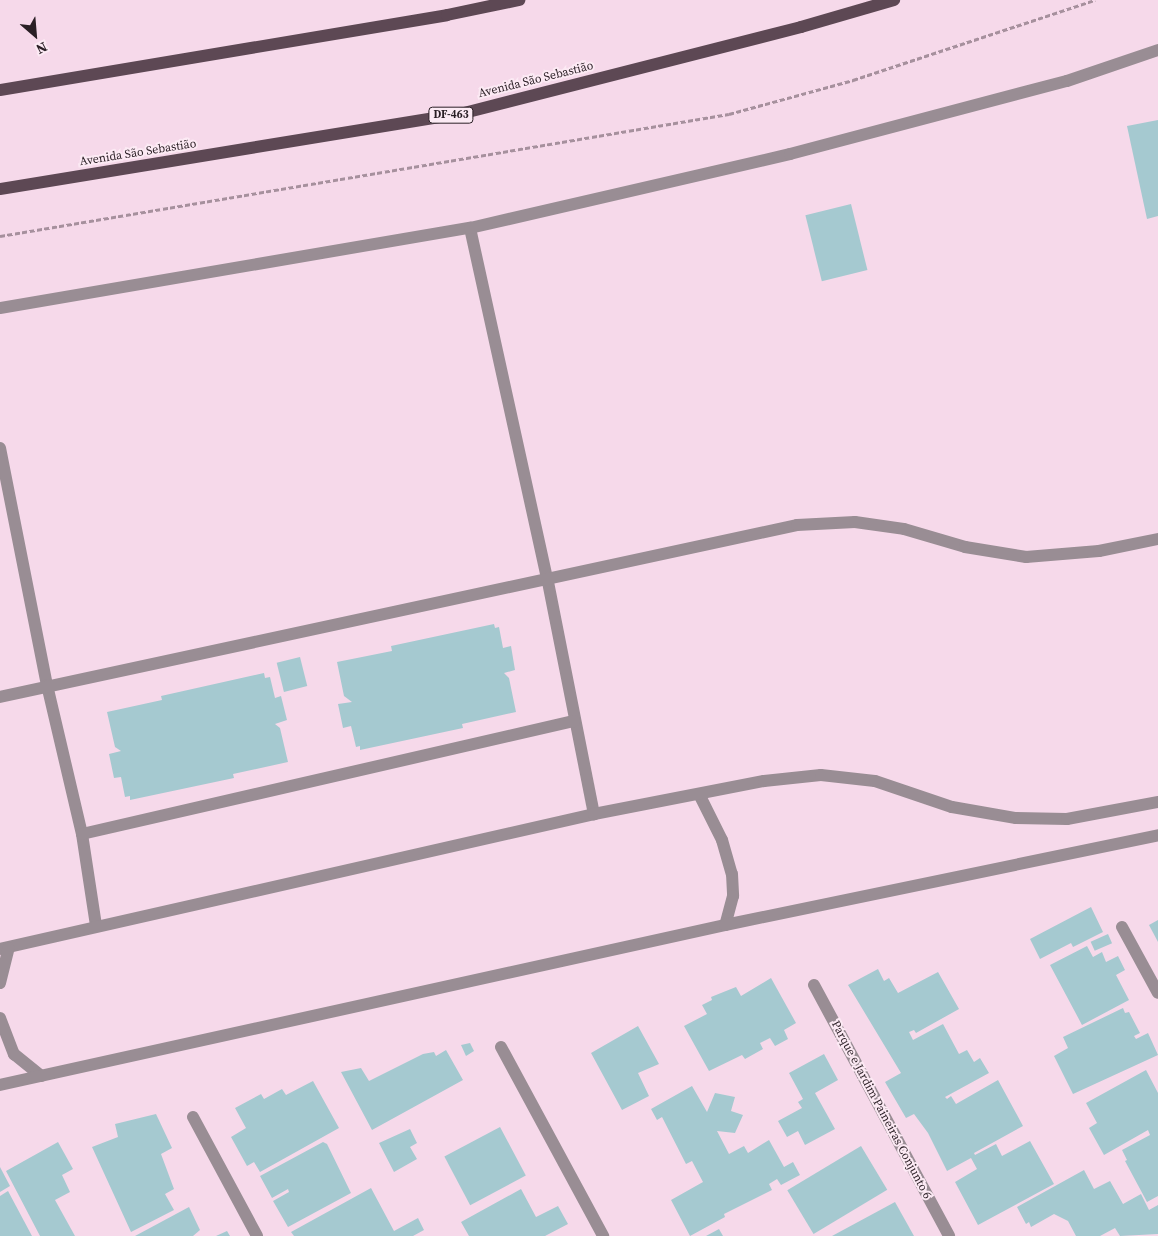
<!DOCTYPE html>
<html>
<head>
<meta charset="utf-8">
<style>
	body { margin:0 }
	#map { position:relative; width:1158px; height:1236px; overflow:hidden; background:#f6d9ea; font-family:"Source Serif 4",serif }
	div>[style] { position:absolute }
	[style*='--x'] { left:calc(var(--x)*1px); top:calc(var(--y)*1px); width:calc(var(--w)*1px); rotate:calc(var(--a)*1deg) }
	.building>* { inset:0; background:#a5c9d0; transform-origin:0 0 }
	.path>* { height:3px; margin-top:-1.5px; transform-origin:0; background:repeating-linear-gradient(90deg,#a6909d 0 5px,transparent 0 7.5px) }
	.minor>* { height:12px; margin:-6px; padding:0 6px; transform-origin:6px; border-radius:6px; background:#998d94 }
	.tertiary>* { height:12px; margin:-6px; padding:0 6px; transform-origin:6px; border-radius:6px; background:#998d94 }
	.primary>* { height:12px; margin:-6px; padding:0 6px; transform-origin:6px; border-radius:6px; background:#5d4854 }
	span { translate:-50% -50%; white-space:nowrap; text-align:center; line-height:1.15; -webkit-text-stroke:4px #fceaf4; paint-order:stroke }
	.shield-label span { padding:1px 4px; background:#fceaf4; border:1px solid; border-radius:4px; -webkit-text-stroke-width:0 }
	.shield-label { font-size:11px; color:#2a1f25; font-weight:700 }
	.street-label { font-size:12px; color:#2a1f25 }
	.north { position:absolute; left:10px; top:10px; width:50px; height:50px; -webkit-text-stroke:4px #fceaf4; paint-order:stroke; rotate:153deg; font-size:14px; font-weight:700; line-height:20px; text-align:center; color:#2a1f25 }
	.north::after { content:''; display:block; margin:auto; width:18px; height:22px; background:#2a1f25; clip-path:polygon(50% 0,100% 100%,50% 72%,0 100%) }
</style>
</head>
<body>
<div id="map">
	<div class="building">
		<i style="clip-path:polygon(1158px 120px,1158px 216px,1147px 219px,1127px 126px)"></i>
		<i style="left:851px;top:204px;width:68px;height:47px;rotate:76deg"></i>
		<i style="clip-path:polygon(494px 624px,495px 628px,499px 627px,503px 648px,511px 646px,515px 670px,504px 673px,509px 678px,516px 712px,462px 724px,463px 728px,360px 750px,360px 746px,356px 747px,351px 726px,343px 728px,338px 704px,352px 702px,344px 696px,337px 662px,392px 651px,391px 646px)"></i>
		<i style="left:300px;top:657px;width:30px;height:24px;rotate:76deg"></i>
		<i style="clip-path:polygon(264px 673px,265px 678px,270px 677px,275px 698px,281px 696px,287px 720px,275px 724px,280px 728px,288px 762px,233px 774px,234px 778px,130px 800px,130px 796px,125px 797px,121px 777px,114px 778px,109px 754px,121px 751px,115px 747px,107px 712px,162px 700px,161px 696px)"></i>
		<i style="clip-path:polygon(1091px 907px,1103px 932px,1073px 947px,1071px 943px,1040px 959px,1030px 939px)"></i>
		<i style="clip-path:polygon(1158px 920px,1158px 942px,1149px 925px)"></i>
		<i style="left:1108px;top:934px;width:10px;height:19px;rotate:66deg"></i>
		<i style="clip-path:polygon(1087px 946px,1093px 957px,1102px 952px,1106px 962px,1118px 956px,1125px 970px,1116px 975px,1129px 1000px,1082px 1025px,1050px 965px)"></i>
		<i style="clip-path:polygon(878px 969px,884px 981px,889px 978px,898px 993px,938px 972px,959px 1009px,916px 1033px,914px 1030px,909px 1032px,913px 1040px,943px 1024px,959px 1054px,967px 1050px,974px 1062px,980px 1058px,989px 1073px,945px 1097px,947px 1099px,951px 1096px,956px 1104px,998px 1080px,1023px 1126px,974px 1153px,975px 1155px,996px 1144px,1002px 1156px,1030px 1141px,1054px 1184px,978px 1225px,955px 1182px,977px 1169px,971px 1158px,947px 1171px,928px 1133px,914px 1114px,906px 1118px,885px 1082px,901px 1073px,848px 985px)"></i>
		<i style="clip-path:polygon(771px 978px,796px 1023px,784px 1030px,788px 1039px,775px 1046px,770px 1038px,760px 1043px,763px 1049px,745px 1059px,742px 1055px,709px 1071px,684px 1026px,707px 1014px,702px 1005px,712px 1000px,711px 997px,736px 987px,741px 996px)"></i>
		<i style="clip-path:polygon(1123px 1008px,1125px 1013px,1129px 1012px,1140px 1033px,1134px 1036px,1136px 1039px,1148px 1033px,1158px 1055px,1073px 1094px,1054px 1056px,1068px 1048px,1063px 1037px)"></i>
		<i style="clip-path:polygon(638px 1026px,659px 1064px,638px 1073px,649px 1096px,622px 1110px,591px 1053px)"></i>
		<i style="clip-path:polygon(470px 1043px,474px 1051px,466px 1056px,461px 1045px)"></i>
		<i style="clip-path:polygon(446px 1050px,463px 1080px,372px 1130px,341px 1072px,361px 1068px,369px 1081px,423px 1054px,434px 1052px,436px 1056px)"></i>
		<i style="clip-path:polygon(824px 1054px,838px 1080px,815px 1093px,835px 1129px,805px 1145px,798px 1131px,787px 1137px,778px 1121px,802px 1108px,798px 1102px,803px 1099px,789px 1073px)"></i>
		<i style="clip-path:polygon(1146px 1070px,1158px 1093px,1158px 1196px,1147px 1202px,1125px 1161px,1127px 1160px,1122px 1150px,1150px 1135px,1148px 1130px,1104px 1155px,1089px 1128px,1097px 1123px,1086px 1103px)"></i>
		<i style="clip-path:polygon(313px 1081px,339px 1128px,260px 1172px,254px 1162px,247px 1166px,231px 1137px,246px 1128px,235px 1108px,261px 1094px,264px 1099px,282px 1089px,286px 1095px)"></i>
		<i style="clip-path:polygon(692px 1086px,707px 1112px,715px 1093px,735px 1097px,731px 1111px,743px 1115px,735px 1133px,717px 1131px,729px 1154px,744px 1146px,748px 1153px,769px 1140px,784px 1167px,793px 1162px,800px 1175px,781px 1185px,777px 1179px,769px 1184px,772px 1190px,724px 1214px,725px 1217px,690px 1236px,671px 1200px,703px 1182px,692px 1161px,686px 1164px,662px 1117px,657px 1120px,651px 1109px)"></i>
		<i style="clip-path:polygon(156px 1114px,172px 1148px,161px 1154px,174px 1189px,165px 1194px,174px 1210px,131px 1232px,92px 1147px,118px 1137px,115px 1124px)"></i>
		<i style="left:500px;top:1127px;width:55px;height:63px;rotate:62deg"></i>
		<i style="clip-path:polygon(410px 1129px,417px 1143px,410px 1147px,417px 1159px,394px 1172px,379px 1143px)"></i>
		<i style="clip-path:polygon(58px 1142px,73px 1169px,62px 1175px,70px 1192px,55px 1200px,75px 1236px,40px 1236px,6px 1171px)"></i>
		<i style="clip-path:polygon(323px 1142px,327px 1144px,351px 1193px,288px 1227px,273px 1201px,289px 1192px,288px 1189px,272px 1198px,260px 1176px)"></i>
		<i style="left:861px;top:1146px;width:51px;height:86px;rotate:59deg"></i>
		<i style="clip-path:polygon(0 1167px,10px 1186px,0 1192px)"></i>
		<i style="clip-path:polygon(1084px 1170px,1094px 1189px,1110px 1181px,1123px 1204px,1141px 1194px,1149px 1210px,1158px 1205px,1158px 1234px,1120px 1236px,1115px 1228px,1100px 1236px,1076px 1236px,1068px 1221px,1054px 1214px,1031px 1227px,1029px 1222px,1026px 1224px,1017px 1207px)"></i>
		<i style="clip-path:polygon(371px 1188px,394px 1231px,418px 1218px,424px 1230px,413px 1236px,294px 1236px,291px 1232px)"></i>
		<i style="clip-path:polygon(521px 1189px,536px 1217px,558px 1206px,568px 1224px,545px 1236px,469px 1236px,461px 1222px)"></i>
		<i style="clip-path:polygon(8px 1191px,32px 1236px,0 1236px,0 1196px)"></i>
		<i style="clip-path:polygon(895px 1202px,914px 1236px,832px 1236px)"></i>
		<i style="clip-path:polygon(189px 1207px,200px 1230px,193px 1236px,135px 1236px)"></i>
		<i style="clip-path:polygon(719px 1229px,723px 1236px,706px 1236px)"></i>
		<i style="clip-path:polygon(227px 1231px,230px 1236px,216px 1236px)"></i>
	</div>
	<div class="path">
		<i style="--x:0;--y:236;--w:739;--a:-9.5"></i>
		<i style="--x:729;--y:114;--w:129;--a:-15.3"></i>
		<i style="--x:853;--y:80;--w:255;--a:-18.3"></i>
	</div>
	<div class="minor">
		<i style="--x:470;--y:228;--w:357;--a:77.6"></i>
		<i style="--x:547;--y:577;--w:242;--a:78.8"></i>
		<i style="--x:0;--y:448;--w:242;--a:78.8"></i>
		<i style="--x:47;--y:685;--w:153;--a:76.8"></i>
		<i style="--x:82;--y:834;--w:93;--a:81.3"></i>
		<i style="--x:0;--y:697;--w:815;--a:-12.18"></i>
		<i style="--x:797;--y:525;--w:58;--a:-3"></i>
		<i style="--x:855;--y:522;--w:49;--a:8.1"></i>
		<i style="--x:904;--y:529;--w:64;--a:16.4"></i>
		<i style="--x:965;--y:547;--w:62;--a:9.3"></i>
		<i style="--x:1026;--y:557;--w:73;--a:-4.7"></i>
		<i style="--x:1099;--y:551;--w:60;--a:-11.5"></i>
		<i style="--x:82;--y:834;--w:505;--a:-12.94"></i>
		<i style="--x:1122;--y:927;--w:75;--a:61.4"></i>
		<i style="--x:814;--y:985;--w:285;--a:61.7"></i>
		<i style="--x:501;--y:1047;--w:215;--a:61.6"></i>
		<i style="--x:193;--y:1117;--w:135;--a:61.7"></i>
	</div>
	<div class="tertiary">
		<i style="--x:0;--y:308;--w:477;--a:-9.7"></i>
		<i style="--x:470;--y:228;--w:328;--a:-13"></i>
		<i style="--x:790;--y:154;--w:286;--a:-14.8"></i>
		<i style="--x:1067;--y:81;--w:96;--a:-18.8"></i>
		<i style="--x:700;--y:796;--w:49;--a:63.4"></i>
		<i style="--x:722;--y:840;--w:35;--a:74"></i>
		<i style="--x:732;--y:874;--w:22;--a:87"></i>
		<i style="--x:733;--y:896;--w:30;--a:105"></i>
		<i style="--x:0;--y:949;--w:609;--a:-12.8"></i>
		<i style="--x:594;--y:814;--w:173;--a:-11"></i>
		<i style="--x:764;--y:781;--w:57;--a:-6"></i>
		<i style="--x:821;--y:775;--w:54;--a:6.3"></i>
		<i style="--x:875;--y:781;--w:81;--a:18.7"></i>
		<i style="--x:952;--y:807;--w:65;--a:9.8"></i>
		<i style="--x:1016;--y:818;--w:51;--a:1.1"></i>
		<i style="--x:1067;--y:819;--w:93;--a:-10.6"></i>
		<i style="--x:0;--y:983;--w:36;--a:-76"></i>
		<i style="--x:0;--y:1018;--w:39;--a:69"></i>
		<i style="--x:14;--y:1054;--w:35;--a:39"></i>
		<i style="--x:0;--y:1085;--w:742;--a:-12.45"></i>
		<i style="--x:725;--y:925;--w:442;--a:-11.7"></i>
	</div>
	<div class="primary">
		<i style="--x:0;--y:90;--w:453;--a:-9.5"></i>
		<i style="--x:447;--y:15;--w:74;--a:-11.8"></i>
		<i style="--x:0;--y:189;--w:470;--a:-9.3"></i>
		<i style="--x:464;--y:113;--w:348;--a:-14.3"></i>
		<i style="--x:801;--y:27;--w:97;--a:-16.2"></i>
	</div>
	<div class="shield-label">
		<span style="left:451px;top:115px">DF-463</span>
	</div>
	<div class="street-label">
		<span style="left:536px;top:80px;rotate:-14deg">Avenida São Sebastião</span>
		<span style="left:138px;top:153px;rotate:-9deg">Avenida São Sebastião</span>
		<span style="left:881px;top:1110px;rotate:62deg">Parque e Jardim Paineiras Conjunto 6</span>
	</div>
	<div class="north">N</div>
</div>
</body>
</html>
